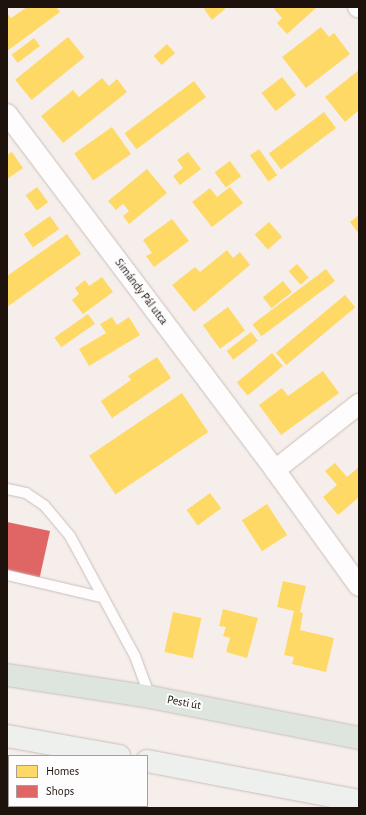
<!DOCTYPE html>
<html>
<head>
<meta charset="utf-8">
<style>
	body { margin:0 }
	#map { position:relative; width:366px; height:815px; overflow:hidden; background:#f6eeeb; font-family:"Alegreya Sans",sans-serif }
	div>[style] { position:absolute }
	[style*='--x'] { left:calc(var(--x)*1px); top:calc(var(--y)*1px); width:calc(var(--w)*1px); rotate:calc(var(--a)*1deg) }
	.homes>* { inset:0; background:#ffd966; transform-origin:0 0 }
	.shops>* { inset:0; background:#e06666 }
	.stream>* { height:6px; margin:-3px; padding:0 3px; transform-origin:3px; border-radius:3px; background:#8eb7ce }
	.roads { filter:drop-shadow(0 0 1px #c8bfbb) drop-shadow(0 0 1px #c8bfbb) }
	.lane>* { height:10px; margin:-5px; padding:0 5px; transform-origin:5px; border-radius:5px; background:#fefcfc }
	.street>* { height:20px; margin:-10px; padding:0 10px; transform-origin:10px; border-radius:10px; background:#fefcfc }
	.secondary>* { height:22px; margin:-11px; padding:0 11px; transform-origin:11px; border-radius:11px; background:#eef0ed }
	.primary>* { height:22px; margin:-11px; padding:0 11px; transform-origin:11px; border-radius:11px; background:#dde5de }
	span { translate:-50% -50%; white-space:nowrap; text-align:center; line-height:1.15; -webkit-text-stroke:4px #fdfdfd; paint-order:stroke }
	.street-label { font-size:12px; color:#1e120d }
	.frame { position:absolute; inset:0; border:8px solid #1e120d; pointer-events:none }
	.legend { position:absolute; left:8px; top:755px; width:140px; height:52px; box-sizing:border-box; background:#fdfdfd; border:1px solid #a49f9d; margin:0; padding:5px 7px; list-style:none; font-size:12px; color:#1e120d }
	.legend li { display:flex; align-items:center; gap:8px; height:20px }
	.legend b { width:20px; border:1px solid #a49f9d }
</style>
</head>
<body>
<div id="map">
	<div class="homes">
		<i style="clip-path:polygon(27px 7px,56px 7px,60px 12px,7px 51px,7px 13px,11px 18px)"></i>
		<i style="clip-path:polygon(207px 7px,224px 7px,225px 9px,212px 20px,204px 9px)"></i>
		<i style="clip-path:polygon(276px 7px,317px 7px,287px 34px,277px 23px,282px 18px,274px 9px)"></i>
		<i style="clip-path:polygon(321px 27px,329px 37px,334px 33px,350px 54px,306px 88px,282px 57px)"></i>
		<i style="left:68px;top:37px;width:26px;height:68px;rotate:51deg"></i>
		<i style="left:34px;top:38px;width:10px;height:28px;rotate:53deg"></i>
		<i style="left:167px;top:44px;width:12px;height:18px;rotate:48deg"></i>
		<i style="clip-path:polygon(359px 70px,359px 110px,345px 122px,325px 97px)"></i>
		<i style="left:282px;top:77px;width:23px;height:26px;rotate:52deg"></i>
		<i style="clip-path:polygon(102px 78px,109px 86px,117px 79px,127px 92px,63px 143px,41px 116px,73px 90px,79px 97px)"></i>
		<i style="left:194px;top:81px;width:20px;height:87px;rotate:53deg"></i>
		<i style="left:324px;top:112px;width:20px;height:69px;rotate:53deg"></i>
		<i style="left:112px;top:127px;width:33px;height:46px;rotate:55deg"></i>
		<i style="left:259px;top:149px;width:32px;height:11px;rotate:55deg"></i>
		<i style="clip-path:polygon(12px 152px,23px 168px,7px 179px,7px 155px)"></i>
		<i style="clip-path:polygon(188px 152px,201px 169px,180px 185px,173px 176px,183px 168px,177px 160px)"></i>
		<i style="left:230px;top:161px;width:19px;height:19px;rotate:54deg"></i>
		<i style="clip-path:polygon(147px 169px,167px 193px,129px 224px,123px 216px,129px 211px,123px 204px,116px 210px,108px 201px)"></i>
		<i style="left:37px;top:187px;width:19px;height:14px;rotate:54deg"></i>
		<i style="clip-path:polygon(230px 187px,243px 203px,212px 227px,192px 202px,210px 188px,217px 197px)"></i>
		<i style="clip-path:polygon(359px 215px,359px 234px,350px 222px)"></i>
		<i style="left:50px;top:216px;width:16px;height:32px;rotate:55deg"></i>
		<i style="clip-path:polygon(172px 219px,189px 241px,154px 267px,146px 256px,152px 253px,143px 240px)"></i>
		<i style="left:269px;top:222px;width:20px;height:19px;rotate:49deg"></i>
		<i style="clip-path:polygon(67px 234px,81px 254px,7px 307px,7px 276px)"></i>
		<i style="clip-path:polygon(227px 250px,233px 258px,240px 252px,250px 265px,194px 312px,172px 285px,195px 267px,200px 272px)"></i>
		<i style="left:297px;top:264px;width:18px;height:11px;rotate:49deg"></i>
		<i style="left:326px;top:269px;width:15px;height:92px;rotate:53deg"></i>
		<i style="clip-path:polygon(102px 277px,113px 292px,83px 314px,72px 300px,79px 294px,75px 288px,85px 280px,89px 286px)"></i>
		<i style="left:283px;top:281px;width:14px;height:26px;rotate:51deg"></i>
		<i style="left:345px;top:295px;width:16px;height:90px;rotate:50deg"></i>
		<i style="left:228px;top:307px;width:29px;height:31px;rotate:54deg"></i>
		<i style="left:88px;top:314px;width:12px;height:41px;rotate:55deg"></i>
		<i style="clip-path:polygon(112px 317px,117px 325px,129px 317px,140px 335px,89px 366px,79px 349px,106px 333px,100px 324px)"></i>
		<i style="left:251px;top:332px;width:11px;height:31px;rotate:52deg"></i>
		<i style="left:272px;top:353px;width:17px;height:46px;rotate:50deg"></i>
		<i style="clip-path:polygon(157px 357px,171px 378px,112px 418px,101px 401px,131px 380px,128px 376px)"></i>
		<i style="clip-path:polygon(323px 371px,339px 393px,281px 435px,259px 405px,282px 388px,288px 396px)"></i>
		<i style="left:182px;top:393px;width:47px;height:112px;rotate:56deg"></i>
		<i style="clip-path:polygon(335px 463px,347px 477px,359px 467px,359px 497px,338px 515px,323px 497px,337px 485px,325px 471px)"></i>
		<i style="left:210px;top:493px;width:19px;height:29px;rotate:54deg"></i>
		<i style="left:267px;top:504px;width:37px;height:30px;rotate:57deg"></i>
		<i style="clip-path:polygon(283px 581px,306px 586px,300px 612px,303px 613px,300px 630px,334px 638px,326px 672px,292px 664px,294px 657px,284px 655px,294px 611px,277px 607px)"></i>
		<i style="clip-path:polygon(223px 609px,258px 618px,247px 658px,226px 652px,230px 638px,223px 636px,226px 627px,219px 626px)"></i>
		<i style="left:173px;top:612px;width:29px;height:41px;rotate:12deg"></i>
	</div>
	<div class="shops">
		<i style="clip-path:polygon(7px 522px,50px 531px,38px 585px,7px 578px)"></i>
	</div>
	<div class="stream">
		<i style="--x:7;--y:794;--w:2;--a:0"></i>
		<i style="--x:71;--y:806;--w:11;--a:10"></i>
	</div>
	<div class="roads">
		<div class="lane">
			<i style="--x:7;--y:489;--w:19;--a:12"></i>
			<i style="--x:26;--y:493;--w:22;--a:34"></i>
			<i style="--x:44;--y:505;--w:40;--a:50"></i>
			<i style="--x:70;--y:536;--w:136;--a:61.6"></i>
			<i style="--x:135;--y:656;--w:44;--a:69.9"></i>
			<i style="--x:7;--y:575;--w:97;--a:13.2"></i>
		</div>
		<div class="street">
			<i style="--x:358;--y:7;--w:1;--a:45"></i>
			<i style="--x:7;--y:114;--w:446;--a:53"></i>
			<i style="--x:275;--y:470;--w:143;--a:54.1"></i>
			<i style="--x:275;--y:470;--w:107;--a:-38.2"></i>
		</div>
		<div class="secondary">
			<i style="--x:7;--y:736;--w:114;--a:10.1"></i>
			<i style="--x:147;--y:761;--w:216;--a:10.7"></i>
		</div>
		<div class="primary">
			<i style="--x:7;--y:675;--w:145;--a:8.7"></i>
			<i style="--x:150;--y:697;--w:213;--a:11.1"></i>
		</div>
	</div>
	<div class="street-label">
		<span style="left:141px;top:292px;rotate:53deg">Simándy Pál utca</span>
		<span style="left:184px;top:703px;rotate:11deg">Pesti út</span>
	</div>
	<div class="frame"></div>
	<ul class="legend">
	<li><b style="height:11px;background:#ffd966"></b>Homes</li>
	<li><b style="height:11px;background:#e06666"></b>Shops</li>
	</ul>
</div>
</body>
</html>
